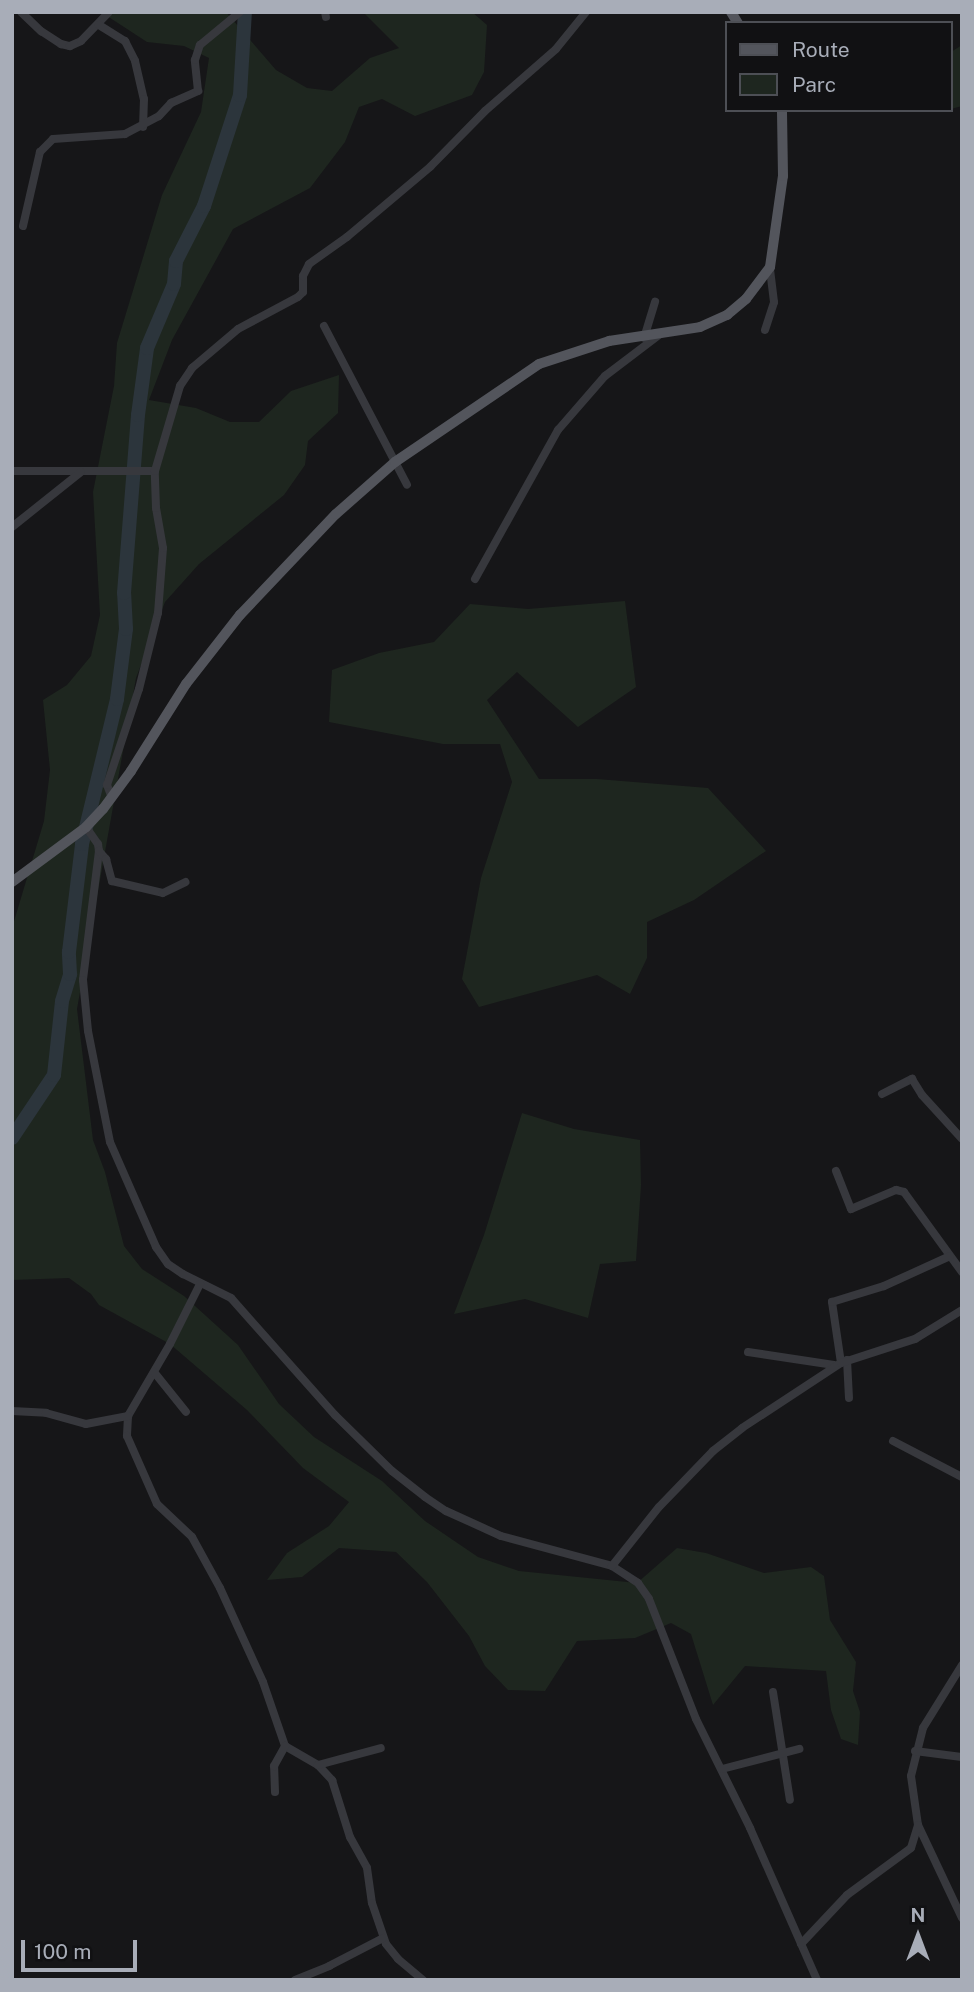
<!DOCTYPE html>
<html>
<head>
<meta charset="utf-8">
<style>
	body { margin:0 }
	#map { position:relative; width:974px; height:1992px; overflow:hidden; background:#161618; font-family:"Public Sans",sans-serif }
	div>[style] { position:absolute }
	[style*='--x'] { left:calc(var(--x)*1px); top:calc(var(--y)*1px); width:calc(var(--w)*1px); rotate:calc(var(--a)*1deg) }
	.green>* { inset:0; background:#1e261f }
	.river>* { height:14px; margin:-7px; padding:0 7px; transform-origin:7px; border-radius:7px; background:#2c353c }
	.minor>* { height:8px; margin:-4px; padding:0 4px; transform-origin:4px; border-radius:4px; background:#37383d }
	.major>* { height:10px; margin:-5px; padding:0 5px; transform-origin:5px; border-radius:5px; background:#53555c }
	span { translate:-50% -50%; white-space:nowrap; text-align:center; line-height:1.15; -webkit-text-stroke:6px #111113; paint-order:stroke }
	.frame { position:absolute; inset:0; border:14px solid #a8adb8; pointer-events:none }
	.legend { position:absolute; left:725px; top:21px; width:228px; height:91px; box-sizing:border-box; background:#111113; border:2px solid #4d4f55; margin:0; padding:9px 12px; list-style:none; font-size:21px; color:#a8adb8 }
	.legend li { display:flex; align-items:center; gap:14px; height:35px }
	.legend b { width:35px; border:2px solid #4d4f55 }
	.north { position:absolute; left:883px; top:1901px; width:70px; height:70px; -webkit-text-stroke:5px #111113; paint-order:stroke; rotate:0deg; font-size:19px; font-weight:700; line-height:28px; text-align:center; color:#a8adb8 }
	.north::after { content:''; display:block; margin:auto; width:24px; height:32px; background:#a8adb8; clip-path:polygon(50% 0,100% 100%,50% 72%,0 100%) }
	.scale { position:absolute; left:21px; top:1940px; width:116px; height:32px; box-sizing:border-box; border:4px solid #a8adb8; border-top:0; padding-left:9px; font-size:21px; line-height:24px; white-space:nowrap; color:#a8adb8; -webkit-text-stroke:5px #111113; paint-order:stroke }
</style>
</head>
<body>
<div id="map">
	<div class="green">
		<i style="clip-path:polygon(101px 12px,226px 12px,276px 70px,307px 88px,332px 91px,370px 58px,399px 48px,363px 12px,472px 12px,487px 25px,484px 72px,472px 95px,415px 116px,382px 99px,359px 107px,345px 142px,310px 188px,233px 229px,172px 340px,149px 400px,196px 408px,230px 422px,259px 422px,291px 391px,339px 375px,338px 413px,308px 441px,305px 465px,284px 495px,199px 564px,165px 602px,136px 678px,77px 1009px,93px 1140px,105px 1172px,124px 1246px,142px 1269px,184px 1296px,238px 1345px,279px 1404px,314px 1437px,382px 1481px,425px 1521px,478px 1557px,519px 1571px,637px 1583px,677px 1548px,706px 1553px,764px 1573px,811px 1567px,824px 1576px,830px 1620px,856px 1662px,853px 1691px,860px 1712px,858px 1745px,841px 1739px,831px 1710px,826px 1671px,745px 1666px,713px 1705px,691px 1634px,671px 1623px,635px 1638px,577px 1641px,545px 1691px,508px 1690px,485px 1666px,469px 1636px,427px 1582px,396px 1552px,339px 1548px,302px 1577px,267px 1580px,287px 1553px,329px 1526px,349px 1502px,303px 1468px,247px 1410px,170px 1344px,99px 1305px,91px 1294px,69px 1278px,12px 1280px,12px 928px,44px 821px,50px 770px,43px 700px,67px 685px,91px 656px,100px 615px,93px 492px,114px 386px,117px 343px,162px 195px,201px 112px,209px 58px,184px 46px,147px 42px)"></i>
		<i style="clip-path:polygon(962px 45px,962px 106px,951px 109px,951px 52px)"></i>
		<i style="clip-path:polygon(625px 601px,636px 687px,578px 727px,517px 672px,487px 700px,539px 779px,597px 779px,708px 788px,766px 851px,694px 900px,647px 922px,647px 958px,630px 994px,597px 975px,479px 1007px,462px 979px,481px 878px,512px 782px,500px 744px,443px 744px,329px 722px,332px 670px,379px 653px,434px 642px,470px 604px,528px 609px)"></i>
		<i style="clip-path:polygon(522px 1113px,574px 1129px,640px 1140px,641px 1185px,636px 1261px,600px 1264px,588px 1318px,525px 1299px,454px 1314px,484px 1235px)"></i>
	</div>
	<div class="river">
		<i style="--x:12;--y:1138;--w:76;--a:-56.3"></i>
		<i style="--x:54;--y:1075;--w:74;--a:-83.8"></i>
		<i style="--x:62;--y:1001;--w:28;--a:-73"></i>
		<i style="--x:70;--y:974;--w:22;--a:-93"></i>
		<i style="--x:69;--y:952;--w:109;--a:-83.1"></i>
		<i style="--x:82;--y:844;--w:149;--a:-76.4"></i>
		<i style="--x:117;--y:699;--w:71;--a:-82.7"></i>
		<i style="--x:126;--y:629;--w:36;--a:-93"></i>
		<i style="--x:124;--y:593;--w:179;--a:-85.5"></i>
		<i style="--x:138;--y:415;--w:68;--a:-82.3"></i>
		<i style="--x:147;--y:348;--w:69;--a:-67.1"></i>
		<i style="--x:174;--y:284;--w:23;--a:-85"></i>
		<i style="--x:176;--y:261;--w:62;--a:-63"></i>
		<i style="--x:204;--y:206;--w:117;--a:-72"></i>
		<i style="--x:240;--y:95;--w:83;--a:-86.6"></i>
	</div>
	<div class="minor">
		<i style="--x:21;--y:12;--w:28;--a:44"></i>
		<i style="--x:41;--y:31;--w:24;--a:33"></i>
		<i style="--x:61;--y:44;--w:9;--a:13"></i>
		<i style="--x:70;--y:46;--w:12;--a:-24"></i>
		<i style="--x:81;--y:41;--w:40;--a:-46"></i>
		<i style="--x:325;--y:12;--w:5;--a:79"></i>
		<i style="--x:99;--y:25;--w:31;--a:32"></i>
		<i style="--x:125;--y:41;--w:22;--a:63"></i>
		<i style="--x:135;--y:61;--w:39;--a:77"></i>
		<i style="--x:144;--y:99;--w:28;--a:92"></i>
		<i style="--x:23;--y:226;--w:76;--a:-77.1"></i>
		<i style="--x:40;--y:152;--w:18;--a:-45"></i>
		<i style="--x:53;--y:139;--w:72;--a:-4"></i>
		<i style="--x:125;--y:134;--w:38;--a:-28"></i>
		<i style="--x:159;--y:116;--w:18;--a:-47"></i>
		<i style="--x:171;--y:103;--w:30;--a:-24"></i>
		<i style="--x:198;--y:91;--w:31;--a:-96"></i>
		<i style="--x:195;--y:60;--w:16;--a:-72"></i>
		<i style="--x:200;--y:45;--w:52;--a:-39.5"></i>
		<i style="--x:324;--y:326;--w:179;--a:62.4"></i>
		<i style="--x:765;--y:330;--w:29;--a:-72"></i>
		<i style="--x:774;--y:302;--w:35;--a:-97"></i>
		<i style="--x:644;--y:338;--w:38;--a:-73"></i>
		<i style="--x:12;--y:471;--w:143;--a:0"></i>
		<i style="--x:12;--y:527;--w:88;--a:-38.6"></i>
		<i style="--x:475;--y:579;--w:171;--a:-60.9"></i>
		<i style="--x:558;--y:430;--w:72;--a:-49"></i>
		<i style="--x:605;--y:376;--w:68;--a:-37.2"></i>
		<i style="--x:112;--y:798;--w:14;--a:-111"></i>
		<i style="--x:107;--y:785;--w:101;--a:-71.6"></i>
		<i style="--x:139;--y:689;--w:78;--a:-76"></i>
		<i style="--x:158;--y:613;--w:65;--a:-85.6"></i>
		<i style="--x:163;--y:548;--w:41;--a:-99.9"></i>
		<i style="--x:156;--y:508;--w:37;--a:-92"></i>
		<i style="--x:155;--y:471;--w:89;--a:-73.6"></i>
		<i style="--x:180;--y:386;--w:22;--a:-56"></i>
		<i style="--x:192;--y:368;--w:60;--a:-40.3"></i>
		<i style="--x:238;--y:329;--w:68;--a:-28.1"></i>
		<i style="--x:298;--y:297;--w:7;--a:-45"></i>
		<i style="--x:303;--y:292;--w:16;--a:-90"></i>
		<i style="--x:303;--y:276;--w:13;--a:-63"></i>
		<i style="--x:309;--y:264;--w:47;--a:-35.4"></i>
		<i style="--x:347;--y:237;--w:109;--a:-40.1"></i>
		<i style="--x:430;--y:167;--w:78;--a:-45.5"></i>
		<i style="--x:485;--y:111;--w:94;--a:-41.1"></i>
		<i style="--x:556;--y:49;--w:48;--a:-51"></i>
		<i style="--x:86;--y:827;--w:21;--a:55"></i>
		<i style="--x:98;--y:844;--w:7;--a:82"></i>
		<i style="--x:99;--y:851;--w:130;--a:97.1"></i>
		<i style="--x:83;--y:980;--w:51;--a:84.4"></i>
		<i style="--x:88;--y:1031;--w:113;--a:78.8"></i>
		<i style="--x:110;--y:1142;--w:115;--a:66.3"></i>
		<i style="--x:156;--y:1247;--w:21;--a:55"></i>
		<i style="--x:168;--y:1264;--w:18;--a:34"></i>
		<i style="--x:183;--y:1274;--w:54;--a:26.6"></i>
		<i style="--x:231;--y:1298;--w:157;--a:48.4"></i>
		<i style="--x:335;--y:1415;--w:80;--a:44.5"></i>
		<i style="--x:392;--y:1471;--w:42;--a:38.2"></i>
		<i style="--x:425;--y:1497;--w:25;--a:34"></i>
		<i style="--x:446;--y:1511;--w:60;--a:24.4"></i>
		<i style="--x:501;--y:1536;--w:115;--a:15.1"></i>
		<i style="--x:612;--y:1566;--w:31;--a:33"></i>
		<i style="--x:638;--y:1583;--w:19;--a:55"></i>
		<i style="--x:649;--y:1599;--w:129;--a:68.6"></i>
		<i style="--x:696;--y:1719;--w:122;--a:63.6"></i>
		<i style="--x:750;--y:1828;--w:166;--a:66.2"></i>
		<i style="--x:99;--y:851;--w:11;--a:49"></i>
		<i style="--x:106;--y:859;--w:23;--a:75"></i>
		<i style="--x:112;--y:881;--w:52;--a:13.2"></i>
		<i style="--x:163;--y:893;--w:25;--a:-26"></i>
		<i style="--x:882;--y:1094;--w:34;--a:-27"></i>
		<i style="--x:912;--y:1079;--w:19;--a:58"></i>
		<i style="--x:922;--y:1095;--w:59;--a:47.7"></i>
		<i style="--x:836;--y:1171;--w:41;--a:68.5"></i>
		<i style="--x:851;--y:1209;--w:49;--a:-22.9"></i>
		<i style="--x:896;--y:1190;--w:8;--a:14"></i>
		<i style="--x:904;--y:1192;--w:99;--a:54.1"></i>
		<i style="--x:200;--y:1284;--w:67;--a:116.6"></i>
		<i style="--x:170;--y:1344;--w:83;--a:120.3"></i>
		<i style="--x:128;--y:1416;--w:20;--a:93"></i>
		<i style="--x:127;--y:1436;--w:74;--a:66.2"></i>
		<i style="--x:157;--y:1504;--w:48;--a:43.3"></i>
		<i style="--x:192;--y:1537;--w:58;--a:61.2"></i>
		<i style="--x:220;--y:1588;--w:103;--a:65.4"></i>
		<i style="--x:263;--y:1682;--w:68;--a:71"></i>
		<i style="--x:285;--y:1746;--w:38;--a:30"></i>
		<i style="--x:318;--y:1765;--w:21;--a:47"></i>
		<i style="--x:332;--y:1780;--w:60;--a:72.5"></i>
		<i style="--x:350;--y:1837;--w:35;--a:61"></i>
		<i style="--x:367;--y:1868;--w:35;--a:82"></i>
		<i style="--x:372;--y:1903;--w:43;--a:71.1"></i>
		<i style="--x:386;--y:1944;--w:19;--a:51"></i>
		<i style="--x:398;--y:1959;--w:33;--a:40"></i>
		<i style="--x:748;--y:1352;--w:87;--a:8.6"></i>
		<i style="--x:847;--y:1360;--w:38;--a:87"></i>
		<i style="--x:841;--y:1363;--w:62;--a:-98.4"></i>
		<i style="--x:832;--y:1302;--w:54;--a:-17.1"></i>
		<i style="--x:884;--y:1286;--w:72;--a:-24.4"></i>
		<i style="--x:154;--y:1372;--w:51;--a:51.3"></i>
		<i style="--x:12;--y:1411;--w:34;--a:3"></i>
		<i style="--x:46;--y:1413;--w:41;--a:15.4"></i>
		<i style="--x:86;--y:1424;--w:43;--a:-10.8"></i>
		<i style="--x:893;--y:1441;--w:78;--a:27.6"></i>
		<i style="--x:612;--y:1566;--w:75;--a:-51.5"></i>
		<i style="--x:659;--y:1507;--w:78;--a:-46"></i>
		<i style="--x:713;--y:1451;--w:37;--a:-38"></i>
		<i style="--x:742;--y:1428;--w:118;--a:-33.3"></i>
		<i style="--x:841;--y:1363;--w:78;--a:-18"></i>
		<i style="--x:915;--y:1339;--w:55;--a:-31.7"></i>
		<i style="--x:962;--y:1665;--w:74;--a:121.8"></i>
		<i style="--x:923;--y:1728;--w:49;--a:104"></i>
		<i style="--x:911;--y:1776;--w:49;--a:81.9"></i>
		<i style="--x:918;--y:1825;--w:103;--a:64.7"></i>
		<i style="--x:773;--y:1692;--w:109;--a:81.1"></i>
		<i style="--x:915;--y:1751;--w:47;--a:7.3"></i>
		<i style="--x:318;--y:1765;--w:65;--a:-15.1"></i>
		<i style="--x:722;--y:1769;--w:80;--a:-14.6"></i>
		<i style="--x:275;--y:1792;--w:26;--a:-92"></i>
		<i style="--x:274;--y:1766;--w:23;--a:-61"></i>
		<i style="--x:801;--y:1944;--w:67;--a:-46.8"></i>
		<i style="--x:847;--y:1895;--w:79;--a:-36.3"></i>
		<i style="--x:911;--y:1848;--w:24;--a:-73"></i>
		<i style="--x:295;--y:1980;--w:37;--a:-22"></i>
		<i style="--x:329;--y:1966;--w:61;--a:-27.4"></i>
	</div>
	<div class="major">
		<i style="--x:731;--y:12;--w:13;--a:58"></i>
		<i style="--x:12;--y:882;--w:92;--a:-36.6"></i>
		<i style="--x:86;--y:827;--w:25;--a:-47"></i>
		<i style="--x:103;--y:809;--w:47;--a:-53.6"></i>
		<i style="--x:131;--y:771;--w:103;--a:-57.7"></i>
		<i style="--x:186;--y:684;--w:88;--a:-52"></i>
		<i style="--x:240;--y:615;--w:139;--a:-46.5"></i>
		<i style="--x:336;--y:514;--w:79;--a:-41.4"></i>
		<i style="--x:395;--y:462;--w:174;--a:-34.2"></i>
		<i style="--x:539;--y:364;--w:74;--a:-18.2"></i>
		<i style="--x:609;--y:341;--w:92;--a:-8.7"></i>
		<i style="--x:700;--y:327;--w:30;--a:-24"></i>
		<i style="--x:727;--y:315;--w:25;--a:-40"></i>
		<i style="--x:746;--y:299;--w:40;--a:-53"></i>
		<i style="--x:770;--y:267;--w:92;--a:-81.9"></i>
		<i style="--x:783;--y:176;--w:66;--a:-90.9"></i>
	</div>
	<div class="frame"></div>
	<ul class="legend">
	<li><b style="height:9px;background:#53555c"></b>Route</li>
	<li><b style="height:19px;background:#1e261f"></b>Parc</li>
	</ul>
	<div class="north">N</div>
	<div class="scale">100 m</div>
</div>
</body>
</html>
